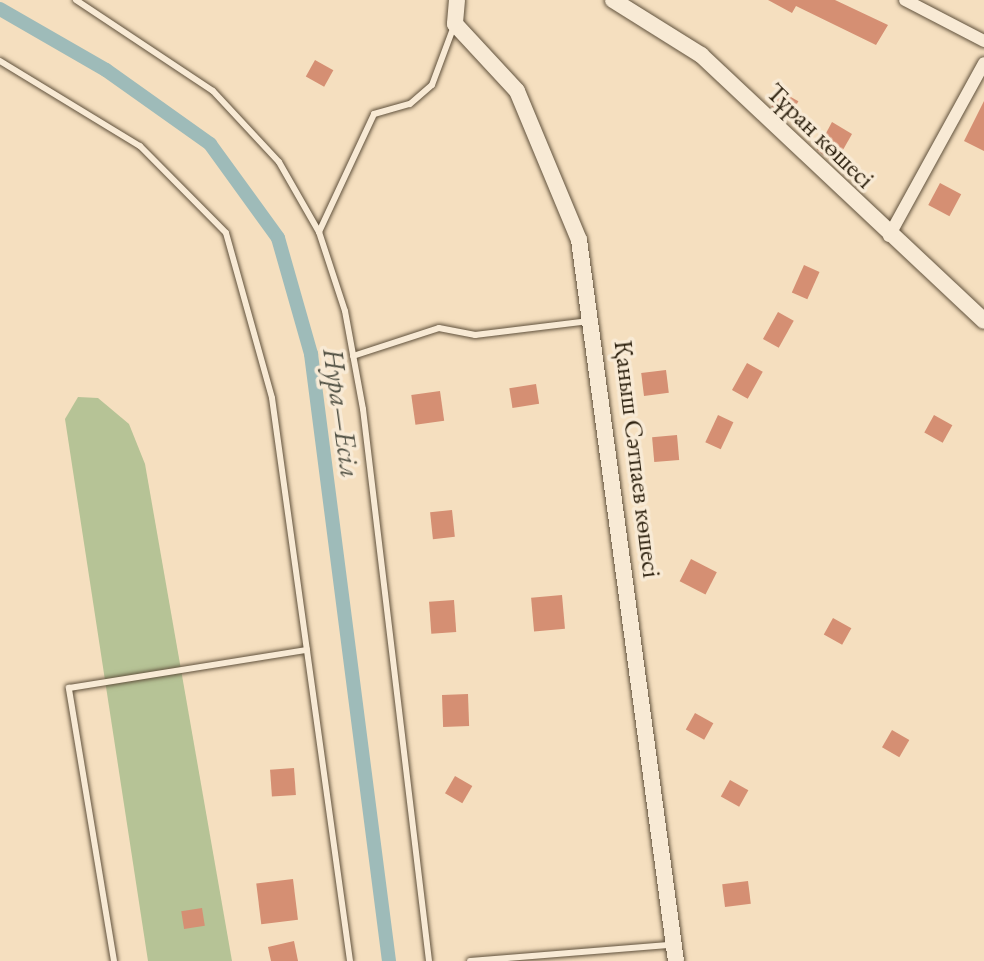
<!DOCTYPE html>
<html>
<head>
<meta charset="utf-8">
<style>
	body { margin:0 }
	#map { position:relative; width:984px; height:961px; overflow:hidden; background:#f5dfbf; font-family:"EB Garamond",serif }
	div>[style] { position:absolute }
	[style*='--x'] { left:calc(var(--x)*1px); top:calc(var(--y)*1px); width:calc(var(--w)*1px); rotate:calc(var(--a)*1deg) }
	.green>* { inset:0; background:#b6c396 }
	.canal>* { height:14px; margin:-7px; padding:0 7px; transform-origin:7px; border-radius:7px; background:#9ebbb9 }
	.building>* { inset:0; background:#d58f73; transform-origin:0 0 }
	.roads { filter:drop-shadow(0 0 2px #60513c) drop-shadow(0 0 2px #60513c) }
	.lane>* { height:6px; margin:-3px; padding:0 3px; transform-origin:3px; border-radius:3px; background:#f8ead5 }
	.street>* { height:12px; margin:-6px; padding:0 6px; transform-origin:6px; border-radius:6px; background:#f8ead5 }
	.secondary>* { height:16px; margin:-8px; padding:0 8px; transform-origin:8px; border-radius:8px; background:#f8ead5 }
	span { translate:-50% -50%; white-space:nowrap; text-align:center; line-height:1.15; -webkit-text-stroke:7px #f8ead5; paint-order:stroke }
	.street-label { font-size:26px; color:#2e2210 }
	.water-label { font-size:28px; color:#505043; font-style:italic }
</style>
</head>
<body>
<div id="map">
	<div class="green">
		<i style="clip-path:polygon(78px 397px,98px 398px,129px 424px,145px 464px,232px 961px,148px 961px,65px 419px)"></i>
	</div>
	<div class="canal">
		<i style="--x:0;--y:9;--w:122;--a:29.9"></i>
		<i style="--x:106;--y:70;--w:128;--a:35.4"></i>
		<i style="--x:210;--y:144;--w:116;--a:54.1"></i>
		<i style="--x:278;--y:238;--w:121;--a:74.1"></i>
		<i style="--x:311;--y:354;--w:612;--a:82.68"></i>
	</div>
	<div class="building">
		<i style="clip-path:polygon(768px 0,835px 0,888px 25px,876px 45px,796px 6px,792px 13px)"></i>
		<i style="left:315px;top:60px;width:21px;height:19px;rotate:29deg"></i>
		<i style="left:780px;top:91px;width:21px;height:18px;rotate:29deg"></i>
		<i style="clip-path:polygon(984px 101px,984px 151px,964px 141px)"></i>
		<i style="clip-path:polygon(832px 122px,852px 134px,835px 164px,817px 150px)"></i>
		<i style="left:940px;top:183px;width:24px;height:25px;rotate:28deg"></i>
		<i style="left:804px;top:265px;width:17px;height:30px;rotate:24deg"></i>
		<i style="left:778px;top:312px;width:18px;height:31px;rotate:29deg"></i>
		<i style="left:747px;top:363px;width:18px;height:31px;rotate:29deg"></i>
		<i style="left:666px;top:370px;width:23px;height:25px;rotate:83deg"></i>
		<i style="left:536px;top:384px;width:20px;height:27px;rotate:81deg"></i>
		<i style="left:440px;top:391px;width:30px;height:29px;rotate:82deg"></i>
		<i style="left:718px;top:415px;width:17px;height:30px;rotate:25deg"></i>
		<i style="left:934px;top:415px;width:21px;height:20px;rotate:29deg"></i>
		<i style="left:677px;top:435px;width:25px;height:25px;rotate:85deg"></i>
		<i style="left:452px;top:510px;width:27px;height:22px;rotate:84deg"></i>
		<i style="left:691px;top:559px;width:29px;height:25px;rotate:27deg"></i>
		<i style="left:562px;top:595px;width:34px;height:31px;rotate:85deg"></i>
		<i style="left:454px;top:600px;width:32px;height:25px;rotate:86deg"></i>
		<i style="left:833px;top:618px;width:21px;height:19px;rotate:29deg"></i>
		<i style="left:468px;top:694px;width:32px;height:26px;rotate:88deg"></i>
		<i style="left:695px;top:713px;width:21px;height:19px;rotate:29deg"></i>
		<i style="left:892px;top:730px;width:20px;height:20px;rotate:30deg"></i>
		<i style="left:294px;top:768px;width:27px;height:24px;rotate:86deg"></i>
		<i style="left:455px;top:776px;width:20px;height:20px;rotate:30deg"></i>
		<i style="left:730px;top:780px;width:21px;height:19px;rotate:29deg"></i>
		<i style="left:293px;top:879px;width:41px;height:37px;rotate:83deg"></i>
		<i style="left:748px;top:881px;width:23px;height:26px;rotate:83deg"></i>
		<i style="left:202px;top:908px;width:18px;height:21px;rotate:81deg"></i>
		<i style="clip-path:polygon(294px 941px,298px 961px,271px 961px,268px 947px)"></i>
	</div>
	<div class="roads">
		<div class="lane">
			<i style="--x:76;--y:0;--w:164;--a:33.6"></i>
			<i style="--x:213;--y:91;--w:97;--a:47.1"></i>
			<i style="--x:279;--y:162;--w:81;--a:60.3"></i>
			<i style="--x:319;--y:232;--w:83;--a:71.8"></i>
			<i style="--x:345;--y:311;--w:100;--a:79.6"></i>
			<i style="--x:363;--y:409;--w:556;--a:83.18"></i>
			<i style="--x:0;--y:61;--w:164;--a:31.3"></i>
			<i style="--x:140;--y:146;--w:122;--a:45.3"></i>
			<i style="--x:226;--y:233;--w:171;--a:74.4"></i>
			<i style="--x:272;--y:398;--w:568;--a:82.11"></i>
			<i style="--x:319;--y:232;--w:130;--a:-65"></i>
			<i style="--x:374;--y:114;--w:37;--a:-16"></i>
			<i style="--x:410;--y:104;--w:29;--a:-41"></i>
			<i style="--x:432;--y:85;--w:63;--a:-69.6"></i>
			<i style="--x:353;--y:356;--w:90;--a:-18"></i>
			<i style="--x:439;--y:328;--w:37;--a:11"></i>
			<i style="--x:475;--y:335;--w:115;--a:-7"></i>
			<i style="--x:114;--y:961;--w:277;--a:-99.4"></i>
			<i style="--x:69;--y:688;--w:241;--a:-9.1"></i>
			<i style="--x:470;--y:961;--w:202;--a:-4.6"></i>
		</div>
		<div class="street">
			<i style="--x:905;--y:0;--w:89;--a:27.4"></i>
			<i style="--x:889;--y:236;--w:197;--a:-61.2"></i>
		</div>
		<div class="secondary">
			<i style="--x:457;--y:0;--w:24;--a:95"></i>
			<i style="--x:455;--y:24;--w:91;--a:47.2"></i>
			<i style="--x:517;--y:91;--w:161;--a:67.4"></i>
			<i style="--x:579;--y:240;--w:727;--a:82.34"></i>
			<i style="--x:613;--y:0;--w:104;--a:32"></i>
			<i style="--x:701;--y:55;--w:388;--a:43.2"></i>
		</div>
	</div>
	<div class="street-label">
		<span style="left:820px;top:136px;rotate:44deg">Тұран көшесі</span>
		<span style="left:637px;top:459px;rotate:83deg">Қаныш Сәтпаев көшесі</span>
	</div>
	<div class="water-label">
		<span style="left:342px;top:413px;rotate:82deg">Нура—Есіл</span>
	</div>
</div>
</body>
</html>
